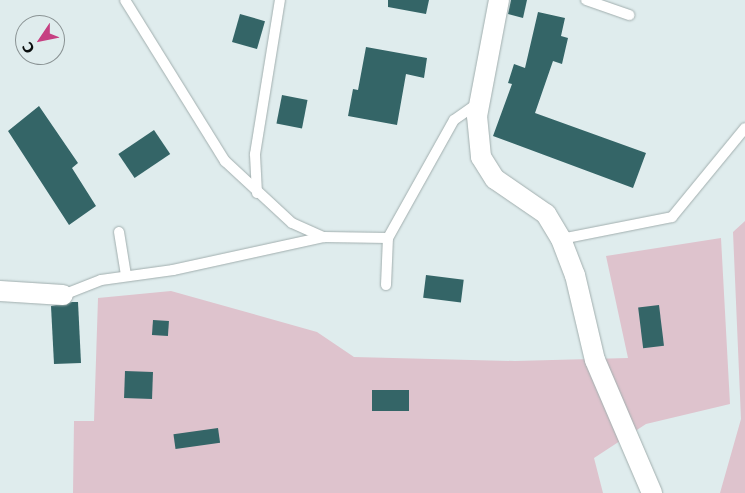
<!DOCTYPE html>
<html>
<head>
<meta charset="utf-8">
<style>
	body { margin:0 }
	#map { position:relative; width:745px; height:493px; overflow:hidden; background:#dfeced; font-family:"DejaVu Sans",sans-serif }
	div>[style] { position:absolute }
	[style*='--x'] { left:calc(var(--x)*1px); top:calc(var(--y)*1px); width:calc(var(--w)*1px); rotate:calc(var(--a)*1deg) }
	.green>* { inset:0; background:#dec3cd }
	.building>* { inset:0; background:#346567; transform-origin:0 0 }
	.roads { filter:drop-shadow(0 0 1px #a1aeae) drop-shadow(0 0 1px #a1aeae) }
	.service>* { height:10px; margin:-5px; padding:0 5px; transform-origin:5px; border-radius:5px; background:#fff }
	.minor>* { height:20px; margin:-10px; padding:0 10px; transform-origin:10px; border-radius:10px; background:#fff }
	span { translate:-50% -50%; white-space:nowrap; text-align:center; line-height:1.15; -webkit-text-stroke:5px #dfeced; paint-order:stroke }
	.north { position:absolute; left:15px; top:15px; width:50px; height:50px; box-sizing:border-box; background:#dfeced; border:1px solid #8a9394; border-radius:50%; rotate:236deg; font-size:14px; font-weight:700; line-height:20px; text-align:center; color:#0a0e0e }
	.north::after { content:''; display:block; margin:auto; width:18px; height:22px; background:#c64082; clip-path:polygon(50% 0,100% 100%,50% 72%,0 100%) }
</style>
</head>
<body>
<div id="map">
	<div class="green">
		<i style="clip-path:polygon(745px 221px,745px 493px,720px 493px,741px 419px,733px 232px)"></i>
		<i style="clip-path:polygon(721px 238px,730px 404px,646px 424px,594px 458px,603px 493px,73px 493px,74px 421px,94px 421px,98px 298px,171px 291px,317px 332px,354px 357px,515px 361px,628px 358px,606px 256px)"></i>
	</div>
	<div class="building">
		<i style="clip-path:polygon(388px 0,429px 0,426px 14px,388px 7px)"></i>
		<i style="clip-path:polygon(511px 0,527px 0,523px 18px,508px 14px)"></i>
		<i style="clip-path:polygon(538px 12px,565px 18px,561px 36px,568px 38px,562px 64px,553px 61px,535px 113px,646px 153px,633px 188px,493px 136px,512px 84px,508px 83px,514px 64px,525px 68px)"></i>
		<i style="left:240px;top:14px;width:26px;height:29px;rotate:16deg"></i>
		<i style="clip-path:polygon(366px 47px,427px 58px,424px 78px,406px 74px,397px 125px,348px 116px,353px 89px,358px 90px)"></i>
		<i style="left:282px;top:95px;width:26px;height:29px;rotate:11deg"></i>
		<i style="clip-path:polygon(39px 106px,78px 163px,72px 168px,96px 206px,69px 225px,8px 131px)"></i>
		<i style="left:154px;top:130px;width:29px;height:43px;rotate:56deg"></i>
		<i style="left:426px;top:275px;width:38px;height:23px;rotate:7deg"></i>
		<i style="clip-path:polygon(72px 302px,78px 302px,81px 363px,54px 364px,51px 306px)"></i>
		<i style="left:659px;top:305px;width:41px;height:21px;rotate:83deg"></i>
		<i style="left:153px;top:320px;width:16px;height:15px;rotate:4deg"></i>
		<i style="left:125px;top:371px;width:28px;height:27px;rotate:2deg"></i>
		<i style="left:372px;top:390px;width:37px;height:21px"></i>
		<i style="left:218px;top:428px;width:15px;height:45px;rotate:82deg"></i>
	</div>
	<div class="roads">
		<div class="service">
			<i style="--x:125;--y:0;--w:190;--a:58.2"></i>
			<i style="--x:225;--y:161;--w:91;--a:42.8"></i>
			<i style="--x:292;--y:223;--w:35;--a:24"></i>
			<i style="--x:586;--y:0;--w:46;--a:19.2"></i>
			<i style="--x:257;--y:193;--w:39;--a:-93"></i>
			<i style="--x:255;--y:154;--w:156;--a:-80.8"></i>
			<i style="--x:119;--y:232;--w:44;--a:80.8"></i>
			<i style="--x:561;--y:239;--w:113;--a:-11.2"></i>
			<i style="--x:672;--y:217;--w:115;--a:-50.6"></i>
			<i style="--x:386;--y:285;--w:47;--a:-87.6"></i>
			<i style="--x:63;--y:295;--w:41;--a:-21.5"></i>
			<i style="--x:101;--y:280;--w:73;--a:-7.9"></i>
			<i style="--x:173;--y:270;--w:155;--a:-12.3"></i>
			<i style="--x:324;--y:237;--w:64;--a:0.9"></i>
			<i style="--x:388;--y:238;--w:135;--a:-60.8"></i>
			<i style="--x:454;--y:120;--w:29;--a:-35"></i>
		</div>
		<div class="minor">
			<i style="--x:499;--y:0;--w:118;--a:100.7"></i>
			<i style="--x:477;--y:116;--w:41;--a:84.4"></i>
			<i style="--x:481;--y:157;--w:26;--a:58"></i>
			<i style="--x:495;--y:179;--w:62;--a:34.5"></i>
			<i style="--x:546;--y:214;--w:29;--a:59"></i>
			<i style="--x:561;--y:239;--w:39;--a:69"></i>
			<i style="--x:575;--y:275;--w:87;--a:76.8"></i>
			<i style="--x:595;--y:360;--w:145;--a:66.8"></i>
			<i style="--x:0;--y:291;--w:63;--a:3.6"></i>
		</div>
	</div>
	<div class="north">С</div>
</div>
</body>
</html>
